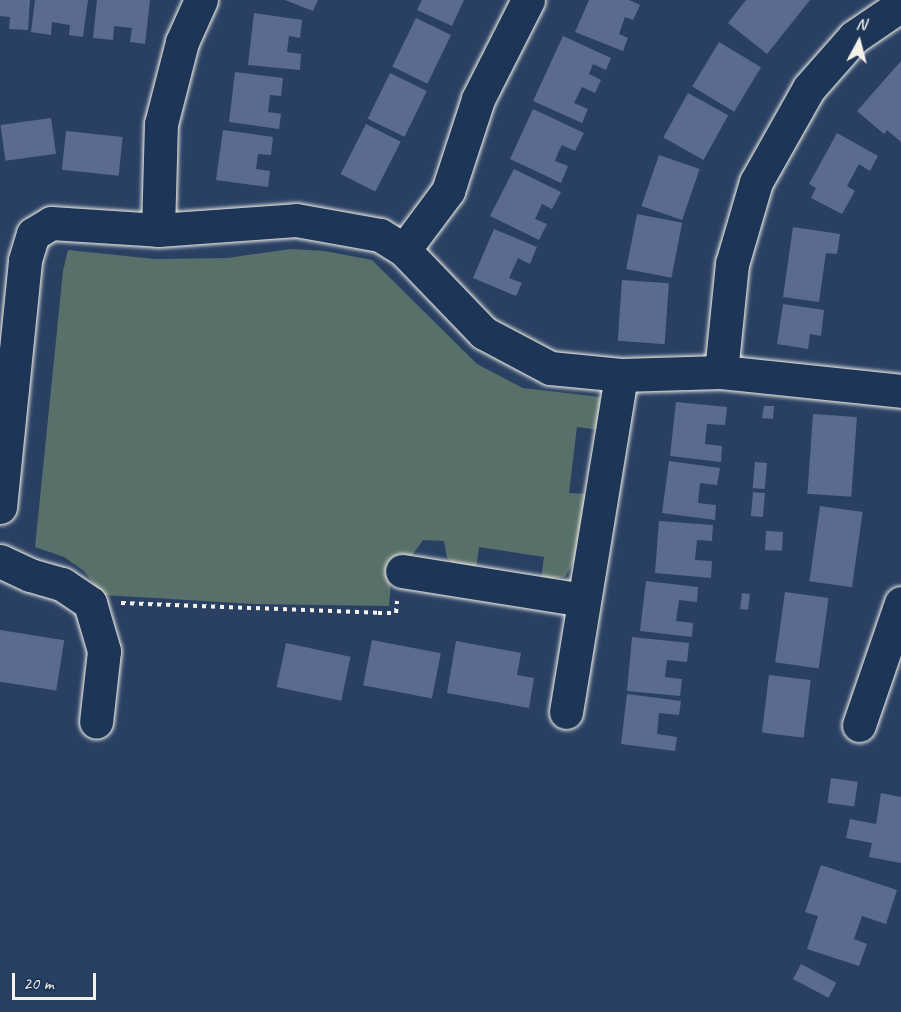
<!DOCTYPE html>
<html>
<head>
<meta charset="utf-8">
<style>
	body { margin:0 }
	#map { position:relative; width:901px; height:1012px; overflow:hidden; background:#294063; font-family:Caveat,sans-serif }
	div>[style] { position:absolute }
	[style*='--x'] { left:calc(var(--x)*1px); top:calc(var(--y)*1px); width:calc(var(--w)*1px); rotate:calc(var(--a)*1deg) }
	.green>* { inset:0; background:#586f6a }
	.building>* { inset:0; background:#5b6a91; transform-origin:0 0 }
	.path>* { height:4px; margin-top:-2px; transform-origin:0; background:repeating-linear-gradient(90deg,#f4f1e8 0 4.5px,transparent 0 9px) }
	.roads { filter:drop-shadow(0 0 2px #f4f1e8) drop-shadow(0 0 2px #f4f1e8) }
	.street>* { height:33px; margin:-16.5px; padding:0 16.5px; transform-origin:16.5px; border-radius:16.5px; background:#1d3557 }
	span { translate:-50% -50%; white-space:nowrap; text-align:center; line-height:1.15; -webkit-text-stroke:4.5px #1d3557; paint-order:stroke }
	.north { position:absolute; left:829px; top:12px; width:60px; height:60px; -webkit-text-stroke:4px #1d3557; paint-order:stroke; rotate:7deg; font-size:16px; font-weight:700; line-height:24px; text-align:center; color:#f4f1e8 }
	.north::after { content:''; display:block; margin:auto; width:21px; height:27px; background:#f4f1e8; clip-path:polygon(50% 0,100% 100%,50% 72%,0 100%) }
	.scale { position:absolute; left:12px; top:973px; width:84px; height:27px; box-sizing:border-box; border:3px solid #f4f1e8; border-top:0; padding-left:8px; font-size:18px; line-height:21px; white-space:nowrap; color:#f4f1e8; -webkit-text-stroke:4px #1d3557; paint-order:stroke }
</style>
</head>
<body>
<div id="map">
	<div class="green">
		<i style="clip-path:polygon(290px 249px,325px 251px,372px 260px,477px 364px,523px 388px,600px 397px,600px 430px,577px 427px,569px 493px,590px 494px,575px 560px,565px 577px,541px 579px,544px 557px,479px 547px,476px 570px,454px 564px,447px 558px,444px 541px,423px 540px,410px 558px,393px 559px,389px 606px,255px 604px,102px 595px,84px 571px,64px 557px,35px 547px,63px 271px,68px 250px,155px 259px,227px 258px)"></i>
	</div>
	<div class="building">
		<i style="clip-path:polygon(0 0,30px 0,28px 30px,9px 29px,10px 17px,0 16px)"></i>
		<i style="clip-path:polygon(35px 0,88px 0,83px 37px,69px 35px,70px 25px,52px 22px,51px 35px,31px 32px)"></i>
		<i style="clip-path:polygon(97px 0,150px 0,145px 44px,130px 42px,132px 28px,114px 26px,113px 40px,93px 38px)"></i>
		<i style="clip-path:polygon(285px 0,318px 0,313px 11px)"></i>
		<i style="clip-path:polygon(422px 0,464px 0,452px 26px,417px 10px)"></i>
		<i style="clip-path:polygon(589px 0,629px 0,640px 5px,633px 20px,625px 17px,619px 34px,628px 38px,623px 51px,575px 32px)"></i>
		<i style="clip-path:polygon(746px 0,810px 0,767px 54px,728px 23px)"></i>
		<i style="clip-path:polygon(254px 13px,302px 20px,300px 38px,289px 36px,287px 52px,301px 54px,300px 70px,248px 65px)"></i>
		<i style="left:416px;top:18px;width:39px;height:54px;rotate:26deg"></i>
		<i style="clip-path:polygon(563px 36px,611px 58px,606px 70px,593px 64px,589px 74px,601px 80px,595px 93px,582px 87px,574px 103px,588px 109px,582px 123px,533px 101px)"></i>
		<i style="left:719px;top:42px;width:49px;height:52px;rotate:31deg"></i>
		<i style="clip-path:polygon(901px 61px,901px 142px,887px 130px,884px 134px,857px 111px)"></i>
		<i style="clip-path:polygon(235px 72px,283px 78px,281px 96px,270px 95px,268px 112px,281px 114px,279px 129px,229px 122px)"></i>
		<i style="left:390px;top:73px;width:41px;height:51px;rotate:26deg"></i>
		<i style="left:688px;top:93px;width:46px;height:51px;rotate:29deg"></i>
		<i style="clip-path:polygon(533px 109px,584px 133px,575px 151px,562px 145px,558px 153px,555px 161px,568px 166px,561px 183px,510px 159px)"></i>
		<i style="left:51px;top:118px;width:36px;height:51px;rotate:82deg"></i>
		<i style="left:366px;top:124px;width:39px;height:56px;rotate:27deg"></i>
		<i style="clip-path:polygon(223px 130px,273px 137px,271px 155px,258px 154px,256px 169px,270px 171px,268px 187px,216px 180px)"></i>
		<i style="left:66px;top:131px;width:57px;height:39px;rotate:6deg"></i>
		<i style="clip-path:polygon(837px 133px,878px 156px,870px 171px,859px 164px,847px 186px,855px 191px,842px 214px,811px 198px,816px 188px,809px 184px)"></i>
		<i style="left:659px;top:155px;width:43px;height:54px;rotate:19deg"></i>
		<i style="clip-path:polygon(514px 169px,561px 192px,552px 209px,542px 204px,535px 219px,547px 224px,539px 240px,490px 216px)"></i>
		<i style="left:637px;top:214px;width:46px;height:56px;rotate:11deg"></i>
		<i style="clip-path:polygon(793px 227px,840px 234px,837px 254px,826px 253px,819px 302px,783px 297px)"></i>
		<i style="clip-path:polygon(494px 229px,537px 247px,530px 264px,518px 258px,509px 278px,522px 283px,516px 296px,473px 278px)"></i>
		<i style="left:622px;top:280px;width:47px;height:61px;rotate:4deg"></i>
		<i style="clip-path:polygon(783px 304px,824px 310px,821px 336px,810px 334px,808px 349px,777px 344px)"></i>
		<i style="clip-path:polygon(676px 402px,727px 407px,725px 425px,707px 424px,706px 433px,705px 444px,722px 446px,721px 462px,670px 456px)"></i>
		<i style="clip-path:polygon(764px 406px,774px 406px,773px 419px,762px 418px)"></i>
		<i style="left:813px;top:414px;width:44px;height:80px;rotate:4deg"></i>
		<i style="clip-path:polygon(669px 461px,720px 468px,717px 485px,700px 483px,698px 503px,716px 505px,715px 520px,662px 513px)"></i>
		<i style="left:755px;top:462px;width:12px;height:26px;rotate:5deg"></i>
		<i style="left:753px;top:492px;width:12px;height:24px;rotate:5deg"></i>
		<i style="left:820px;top:506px;width:43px;height:76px;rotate:8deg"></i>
		<i style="clip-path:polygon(659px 521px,713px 525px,712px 541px,697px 540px,695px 560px,712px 561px,711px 578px,655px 573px)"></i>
		<i style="left:766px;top:531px;width:17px;height:19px;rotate:3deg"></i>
		<i style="clip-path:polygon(646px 581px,698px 587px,697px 602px,679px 600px,676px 621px,693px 623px,692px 637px,640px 631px)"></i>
		<i style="left:785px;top:592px;width:44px;height:71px;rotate:8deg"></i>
		<i style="left:742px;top:593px;width:8px;height:16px;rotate:7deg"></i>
		<i style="left:0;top:630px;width:65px;height:51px;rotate:9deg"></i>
		<i style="clip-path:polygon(632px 637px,689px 643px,687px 662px,667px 660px,665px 677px,682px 679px,680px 696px,627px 691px)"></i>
		<i style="left:372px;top:640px;width:70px;height:46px;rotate:11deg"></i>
		<i style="clip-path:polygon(456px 641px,521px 653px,517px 675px,534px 678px,529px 708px,447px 693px)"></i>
		<i style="left:286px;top:643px;width:66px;height:45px;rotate:12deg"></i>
		<i style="left:769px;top:675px;width:42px;height:58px;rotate:7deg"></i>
		<i style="clip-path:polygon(627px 694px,681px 701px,679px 715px,659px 713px,657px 734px,677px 737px,675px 751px,621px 744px)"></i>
		<i style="left:831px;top:778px;width:27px;height:25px;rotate:8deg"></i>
		<i style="clip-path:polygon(881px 793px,901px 797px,901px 863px,869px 857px,872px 843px,846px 838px,850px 819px,876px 824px)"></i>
		<i style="clip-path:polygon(821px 865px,897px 890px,886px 924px,862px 916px,854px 939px,867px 944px,859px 966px,807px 949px,818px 916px,805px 912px)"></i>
		<i style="left:801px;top:964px;width:40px;height:17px;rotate:28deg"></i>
	</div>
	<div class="path">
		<i style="--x:121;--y:603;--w:257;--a:2.2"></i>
		<i style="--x:378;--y:613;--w:18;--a:0"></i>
		<i style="--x:396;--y:613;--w:12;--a:-85"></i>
	</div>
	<div class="roads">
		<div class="street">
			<i style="--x:158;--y:230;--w:106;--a:-88.4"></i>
			<i style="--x:161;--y:124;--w:85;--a:-75.6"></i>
			<i style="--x:182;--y:42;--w:46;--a:-65.7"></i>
			<i style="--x:404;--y:250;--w:74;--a:-53.3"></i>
			<i style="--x:448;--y:191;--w:97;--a:-71.9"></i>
			<i style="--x:478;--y:99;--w:111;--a:-63.2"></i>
			<i style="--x:721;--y:372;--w:109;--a:-84.2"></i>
			<i style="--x:732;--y:264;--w:85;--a:-73.7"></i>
			<i style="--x:756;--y:182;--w:108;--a:-60.6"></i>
			<i style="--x:809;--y:88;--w:68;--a:-48.6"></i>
			<i style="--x:854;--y:37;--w:57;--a:-34.2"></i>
			<i style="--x:0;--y:507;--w:248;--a:-84.2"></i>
			<i style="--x:25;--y:260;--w:27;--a:-73"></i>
			<i style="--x:33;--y:234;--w:21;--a:-31"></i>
			<i style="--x:51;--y:223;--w:107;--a:3.7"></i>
			<i style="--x:158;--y:230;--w:138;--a:-4.1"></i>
			<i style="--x:296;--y:220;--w:85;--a:10.1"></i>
			<i style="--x:380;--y:235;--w:28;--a:32"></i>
			<i style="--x:404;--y:250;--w:115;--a:46.1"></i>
			<i style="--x:484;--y:333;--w:75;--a:27.9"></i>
			<i style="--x:550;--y:368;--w:71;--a:5.6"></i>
			<i style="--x:621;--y:375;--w:100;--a:-1.7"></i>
			<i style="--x:721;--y:372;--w:181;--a:6"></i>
			<i style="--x:0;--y:561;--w:33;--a:25"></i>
			<i style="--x:30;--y:575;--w:33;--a:16"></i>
			<i style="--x:62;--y:584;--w:34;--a:34"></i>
			<i style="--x:90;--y:603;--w:50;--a:73.7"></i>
			<i style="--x:104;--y:651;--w:71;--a:96.4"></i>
			<i style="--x:402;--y:571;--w:183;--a:9.1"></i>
			<i style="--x:566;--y:712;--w:341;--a:-80.7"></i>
			<i style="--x:859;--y:725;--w:129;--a:-71"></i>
		</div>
	</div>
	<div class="north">N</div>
	<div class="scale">20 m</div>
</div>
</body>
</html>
